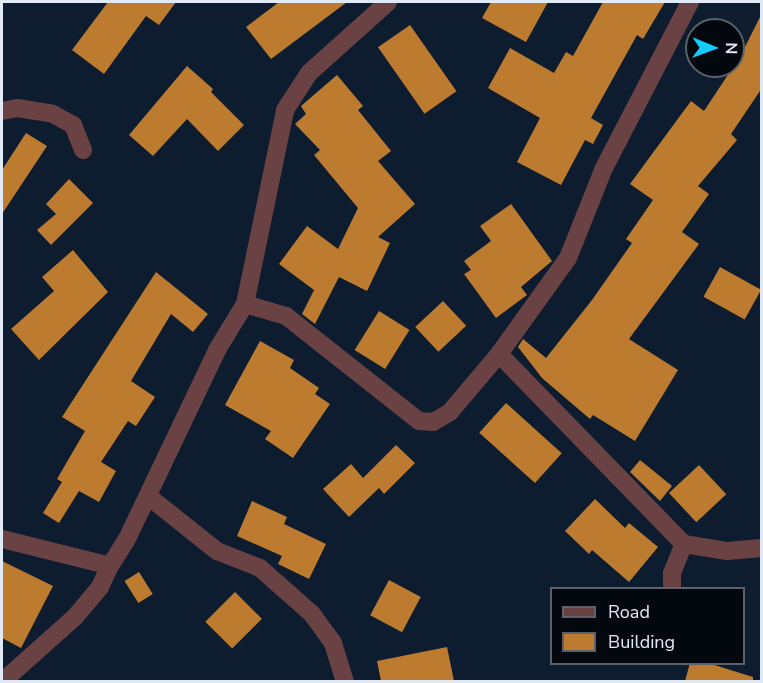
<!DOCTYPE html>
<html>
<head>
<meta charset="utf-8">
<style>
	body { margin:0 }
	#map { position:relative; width:763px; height:683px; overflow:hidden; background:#0d1d2f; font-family:"Nunito Sans",sans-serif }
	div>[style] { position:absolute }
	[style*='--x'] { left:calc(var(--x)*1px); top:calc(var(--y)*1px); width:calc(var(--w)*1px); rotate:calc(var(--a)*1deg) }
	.building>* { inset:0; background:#bd7b30; transform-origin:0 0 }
	.minor>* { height:18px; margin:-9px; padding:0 9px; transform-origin:9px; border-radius:9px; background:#6a4243 }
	span { translate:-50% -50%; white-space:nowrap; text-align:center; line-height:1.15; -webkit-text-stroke:6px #03070e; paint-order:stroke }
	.frame { position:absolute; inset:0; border:3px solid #e0eaf7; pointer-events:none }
	.legend { position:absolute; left:550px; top:587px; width:195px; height:78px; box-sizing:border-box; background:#03070e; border:2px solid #5b626b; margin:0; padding:8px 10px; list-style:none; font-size:18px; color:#e0eaf7 }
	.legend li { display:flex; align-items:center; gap:12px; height:30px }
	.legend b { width:30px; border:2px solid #5b626b }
	.north { position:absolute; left:685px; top:18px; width:60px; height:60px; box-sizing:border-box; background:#03070e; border:2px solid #5b626b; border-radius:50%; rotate:91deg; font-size:16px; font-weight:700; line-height:24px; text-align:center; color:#e0eaf7 }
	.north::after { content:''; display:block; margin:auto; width:21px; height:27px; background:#14cafb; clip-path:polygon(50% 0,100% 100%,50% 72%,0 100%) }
</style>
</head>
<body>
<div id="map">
	<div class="building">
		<i style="clip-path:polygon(108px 2px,176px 2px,159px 25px,146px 16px,104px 74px,72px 50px)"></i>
		<i style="clip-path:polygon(279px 2px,347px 2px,271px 59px,246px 27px)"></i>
		<i style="clip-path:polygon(491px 2px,548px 2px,526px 42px,482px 18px)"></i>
		<i style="clip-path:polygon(603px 2px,665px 2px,643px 39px,637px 35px,591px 118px,603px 125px,593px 144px,585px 140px,561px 185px,517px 162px,540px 118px,488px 88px,510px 48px,554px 73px,566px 52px,573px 56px)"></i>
		<i style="clip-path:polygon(762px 13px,762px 88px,731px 134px,737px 140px,698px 186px,709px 194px,682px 232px,699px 244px,629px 339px,678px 370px,635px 441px,593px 415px,590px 419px,542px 378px,518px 347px,523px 339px,546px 358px,592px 300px,632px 243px,626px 239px,653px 200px,630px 184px,691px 101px,704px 111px,741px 55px)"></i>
		<i style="left:410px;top:25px;width:81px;height:39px;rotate:55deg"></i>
		<i style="clip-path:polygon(187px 66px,213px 89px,211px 92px,244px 125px,218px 151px,187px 119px,153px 156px,129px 135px)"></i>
		<i style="clip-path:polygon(337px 75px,363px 106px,358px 110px,391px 151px,378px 161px,415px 204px,378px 237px,390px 243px,367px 291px,339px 277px,315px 324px,302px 314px,314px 290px,279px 264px,307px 226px,338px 249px,358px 208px,314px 155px,320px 150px,295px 124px,306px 114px,301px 106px)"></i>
		<i style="clip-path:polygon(26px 133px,47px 146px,2px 214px,2px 170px)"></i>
		<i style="clip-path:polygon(69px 179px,93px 203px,51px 245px,37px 230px,56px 214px,46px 204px)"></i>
		<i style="clip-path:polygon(511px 204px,552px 261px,521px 287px,527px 295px,496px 318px,464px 274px,471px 270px,464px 261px,491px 241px,480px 226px)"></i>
		<i style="clip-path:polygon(73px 250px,108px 292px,39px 360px,11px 329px,54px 291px,42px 277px)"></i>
		<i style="left:720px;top:267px;width:47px;height:34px;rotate:29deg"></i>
		<i style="clip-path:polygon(156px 272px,208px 314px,193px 332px,171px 314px,131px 381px,155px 397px,136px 426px,128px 421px,101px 462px,116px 471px,99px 502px,79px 491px,59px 523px,43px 513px,62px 482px,57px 479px,85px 431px,62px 417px)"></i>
		<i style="left:443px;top:301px;width:34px;height:38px;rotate:47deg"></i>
		<i style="left:379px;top:311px;width:36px;height:46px;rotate:32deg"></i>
		<i style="clip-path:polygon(260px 341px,294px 360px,290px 368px,319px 388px,315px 394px,330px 404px,293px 458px,265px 439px,271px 431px,225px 405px)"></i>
		<i style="left:506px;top:403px;width:75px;height:40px;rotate:42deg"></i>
		<i style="clip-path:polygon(396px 445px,415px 463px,384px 494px,379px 488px,349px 517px,323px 489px,351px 464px,363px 478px)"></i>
		<i style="clip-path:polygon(640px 460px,672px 486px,660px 501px,630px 472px)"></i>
		<i style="left:699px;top:465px;width:40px;height:41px;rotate:47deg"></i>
		<i style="clip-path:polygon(595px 499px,625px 528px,629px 523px,658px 547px,629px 582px,592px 550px,589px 554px,565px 531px)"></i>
		<i style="clip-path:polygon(252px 501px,287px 517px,284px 524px,326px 544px,309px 579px,278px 564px,282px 556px,237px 536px)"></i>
		<i style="clip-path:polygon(2px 561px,53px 586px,21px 648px,2px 638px)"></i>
		<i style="left:139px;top:572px;width:26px;height:17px;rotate:58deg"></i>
		<i style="left:389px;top:580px;width:36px;height:40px;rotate:28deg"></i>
		<i style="left:235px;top:592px;width:38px;height:42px;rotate:45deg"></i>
		<i style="clip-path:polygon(447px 647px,454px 681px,381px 681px,377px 661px)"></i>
		<i style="clip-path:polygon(690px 663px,708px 663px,753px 677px,753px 681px,685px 681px)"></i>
	</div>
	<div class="minor">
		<i style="--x:2;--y:111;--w:15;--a:-11"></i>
		<i style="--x:17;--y:108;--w:36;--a:9"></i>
		<i style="--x:53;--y:114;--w:23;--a:29"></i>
		<i style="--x:73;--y:125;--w:27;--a:68"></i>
		<i style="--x:245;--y:304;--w:43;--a:16.3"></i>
		<i style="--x:286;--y:316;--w:169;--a:38.3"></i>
		<i style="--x:419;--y:421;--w:14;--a:4"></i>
		<i style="--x:433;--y:422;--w:20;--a:-30"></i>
		<i style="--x:450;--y:412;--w:76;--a:-49.8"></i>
		<i style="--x:499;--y:354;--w:118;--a:-54.3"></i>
		<i style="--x:568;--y:258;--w:97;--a:-68.2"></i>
		<i style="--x:604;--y:168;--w:187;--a:-62.6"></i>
		<i style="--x:499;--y:354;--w:265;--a:45.8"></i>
		<i style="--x:684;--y:544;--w:44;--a:9.2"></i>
		<i style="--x:727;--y:551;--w:35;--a:-5"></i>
		<i style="--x:148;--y:496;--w:88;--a:38.6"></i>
		<i style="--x:217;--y:551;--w:46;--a:21.6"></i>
		<i style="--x:260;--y:568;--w:69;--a:41.5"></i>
		<i style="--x:312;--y:614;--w:36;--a:54"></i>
		<i style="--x:333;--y:643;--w:41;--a:72.9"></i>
		<i style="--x:2;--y:539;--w:111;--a:14"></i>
		<i style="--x:110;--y:566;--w:32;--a:-58"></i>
		<i style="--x:127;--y:539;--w:209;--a:-64.5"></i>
		<i style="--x:217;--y:350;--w:54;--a:-58.7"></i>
		<i style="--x:245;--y:304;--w:198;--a:-78.3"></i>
		<i style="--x:285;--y:110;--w:44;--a:-57"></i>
		<i style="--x:309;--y:73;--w:106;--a:-41.9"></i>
		<i style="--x:672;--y:588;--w:15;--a:-90"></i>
		<i style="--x:672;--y:573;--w:31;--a:-68"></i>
		<i style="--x:2;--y:682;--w:98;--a:-41.7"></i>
		<i style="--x:75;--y:617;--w:39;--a:-50"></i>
		<i style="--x:100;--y:587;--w:23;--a:-65"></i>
	</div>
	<div class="frame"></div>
	<ul class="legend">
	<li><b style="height:8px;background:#6a4243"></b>Road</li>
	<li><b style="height:16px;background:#bd7b30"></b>Building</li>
	</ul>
	<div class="north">N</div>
</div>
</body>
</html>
